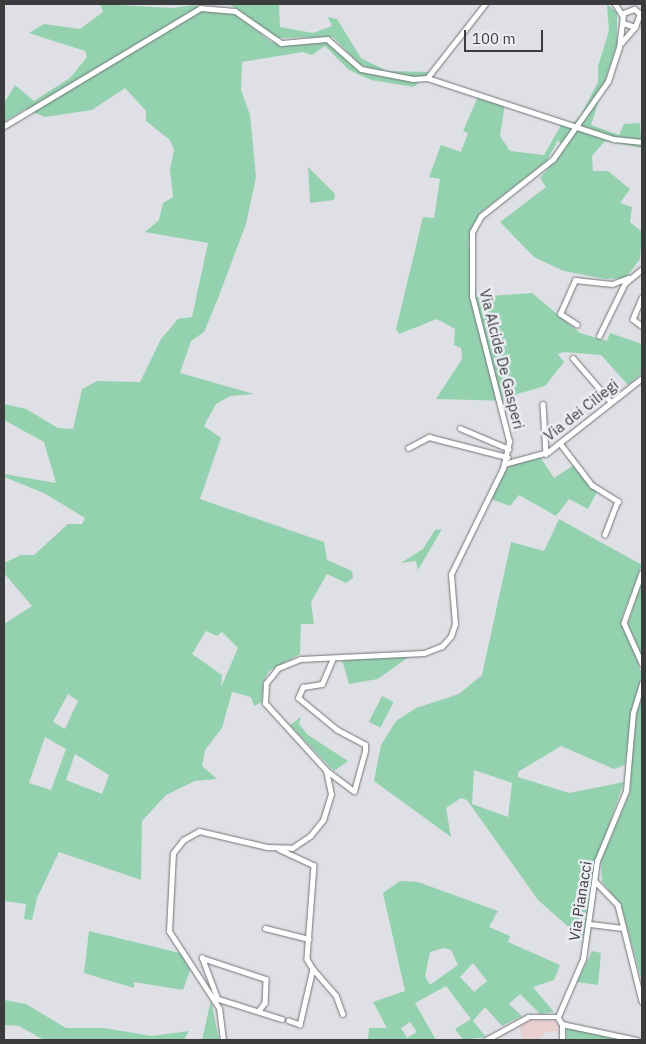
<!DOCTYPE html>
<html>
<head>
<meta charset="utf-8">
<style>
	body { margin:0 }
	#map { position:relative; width:646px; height:1044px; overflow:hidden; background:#dee0e5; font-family:"IBM Plex Sans",sans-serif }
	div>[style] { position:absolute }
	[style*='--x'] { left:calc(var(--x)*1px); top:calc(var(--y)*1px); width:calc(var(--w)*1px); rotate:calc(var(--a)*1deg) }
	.industrial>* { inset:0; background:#eacfd0 }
	.green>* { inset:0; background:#94d2af; transform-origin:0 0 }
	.roads { filter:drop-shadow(0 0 1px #717378) drop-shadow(0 0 1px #717378) }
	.minor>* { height:4.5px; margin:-2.25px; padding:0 2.25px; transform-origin:2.25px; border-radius:2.25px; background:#fff }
	.tertiary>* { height:5px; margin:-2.5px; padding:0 2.5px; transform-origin:2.5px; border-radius:2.5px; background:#fff }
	span { translate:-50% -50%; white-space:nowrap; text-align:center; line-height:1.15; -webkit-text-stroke:5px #ebedf3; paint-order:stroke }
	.street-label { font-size:15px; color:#3b3c3e }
	.frame { position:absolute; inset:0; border:5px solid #3b3c3e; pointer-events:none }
	.scale { position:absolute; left:464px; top:30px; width:79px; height:22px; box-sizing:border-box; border:2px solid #3b3c3e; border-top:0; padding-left:6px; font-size:15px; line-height:18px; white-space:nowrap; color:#3b3c3e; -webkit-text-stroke:4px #ebedf3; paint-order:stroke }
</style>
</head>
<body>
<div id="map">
	<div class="industrial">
		<i style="clip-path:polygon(531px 1020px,555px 1021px,560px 1031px,547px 1032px,538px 1040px,523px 1040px,519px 1024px)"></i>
	</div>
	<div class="green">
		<i style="clip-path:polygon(evenodd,100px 4px,172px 8px,193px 5px,233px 12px,270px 41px,283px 46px,327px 40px,361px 71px,379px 73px,359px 64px,333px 37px,278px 38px,229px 4px,279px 4px,280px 27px,313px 33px,332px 26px,328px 17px,337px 19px,361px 58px,387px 71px,429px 72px,414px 87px,371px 80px,349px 70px,325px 46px,312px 55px,303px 52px,242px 62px,241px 90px,250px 115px,256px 177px,246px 224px,217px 301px,204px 332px,191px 341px,180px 373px,254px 394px,230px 396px,216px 404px,204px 426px,221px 438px,200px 499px,324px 542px,327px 560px,352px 571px,353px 578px,346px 583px,327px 574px,311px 602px,314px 624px,301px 624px,300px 654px,269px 671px,263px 683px,262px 702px,254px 706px,251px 697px,232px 692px,222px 728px,205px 750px,202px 766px,217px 779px,195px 781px,166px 795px,142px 821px,141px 880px,59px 852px,37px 898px,32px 920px,24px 919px,26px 904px,4px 901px,4px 624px,32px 606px,4px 573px,4px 563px,21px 555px,34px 555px,68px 524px,82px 524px,85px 518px,44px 493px,4px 477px,4px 474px,56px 483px,44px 442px,4px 420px,4px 404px,26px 409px,58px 428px,73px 429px,82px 389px,97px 381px,140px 382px,161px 339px,178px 319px,192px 317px,208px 243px,145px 232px,159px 220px,163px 203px,173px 197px,170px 169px,174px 150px,170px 140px,146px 121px,146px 111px,125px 88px,92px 110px,45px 117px,25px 109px,4px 122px,4px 103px,15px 85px,34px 101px,70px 78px,87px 57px,85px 51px,29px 33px,44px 24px,80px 29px,103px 12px,100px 4px,206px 631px,217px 636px,222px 632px,238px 648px,221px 687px,222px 675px,192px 654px,206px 631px,100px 4px,68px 694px,78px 701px,65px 729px,53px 722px,68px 694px,100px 4px,45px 737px,66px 749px,51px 790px,29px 783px,45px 737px,100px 4px,75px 754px,109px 775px,102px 794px,66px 780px,75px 754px)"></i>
		<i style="clip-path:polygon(607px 4px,617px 13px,617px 44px,591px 125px,619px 135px,624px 124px,640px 123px,642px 148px,605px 141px,592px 156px,593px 171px,608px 171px,630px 189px,620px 203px,632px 207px,630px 222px,642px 232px,640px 259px,626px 278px,605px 279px,564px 271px,534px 257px,500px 222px,546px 187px,540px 178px,565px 149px,558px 140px,546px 162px,480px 213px,468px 246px,473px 251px,476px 297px,532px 293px,580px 333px,607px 341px,610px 333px,642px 344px,642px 373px,628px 385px,601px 355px,563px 352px,558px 354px,564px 362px,545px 386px,517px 394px,511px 401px,436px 399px,462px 359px,461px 348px,454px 345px,455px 329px,437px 319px,399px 334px,396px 329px,423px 217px,434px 218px,440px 179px,429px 177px,441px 145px,461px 152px,468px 133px,463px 131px,479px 94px,505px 104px,500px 136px,510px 151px,544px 155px,561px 125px,574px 123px,581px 115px,598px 82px,598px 66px,609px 31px)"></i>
		<i style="clip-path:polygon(308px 167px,335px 194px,334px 200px,310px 203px)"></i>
		<i style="clip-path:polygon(539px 455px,554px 478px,574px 465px,598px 490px,588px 509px,569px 499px,556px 516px,519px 495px,510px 506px,491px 499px,511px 461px)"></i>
		<i style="clip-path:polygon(evenodd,559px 519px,642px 565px,622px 617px,642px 674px,631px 715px,625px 765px,614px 769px,561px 746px,518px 772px,518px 777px,569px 793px,624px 782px,599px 854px,586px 936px,581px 938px,538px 900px,467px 800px,461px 798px,446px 808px,451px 837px,374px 781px,381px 745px,396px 721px,416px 708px,459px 694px,482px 675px,511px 542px,544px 551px,559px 519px,474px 770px,512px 783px,508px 817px,472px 804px,474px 770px)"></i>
		<i style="clip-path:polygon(442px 529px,418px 570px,416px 561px,401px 563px,423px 549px,435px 530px)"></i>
		<i style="clip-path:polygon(642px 579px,642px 657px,628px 624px)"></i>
		<i style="clip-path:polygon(410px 656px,378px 679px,349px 684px,342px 660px)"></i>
		<i style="clip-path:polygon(642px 686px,642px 981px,621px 905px,602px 882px,601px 861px,630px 792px,635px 712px)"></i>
		<i style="left:382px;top:696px;width:13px;height:29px;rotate:27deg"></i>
		<i style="clip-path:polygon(301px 717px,299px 724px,308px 735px,348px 761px,334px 771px,290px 725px)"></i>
		<i style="clip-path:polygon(evenodd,400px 881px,418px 882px,498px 911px,489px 927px,510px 936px,508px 942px,560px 965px,554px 980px,533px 987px,554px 1012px,540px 1014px,520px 994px,509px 1004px,522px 1016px,502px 1026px,485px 1007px,473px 1021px,486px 1037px,463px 1040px,455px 1029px,471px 1019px,446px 986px,415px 1003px,436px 1040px,368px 1040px,369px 1028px,387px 1028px,373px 1002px,405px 991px,383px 893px,400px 881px,444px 948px,451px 950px,458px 965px,430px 985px,425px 976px,430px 952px,444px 948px,400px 881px,473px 963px,487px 981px,474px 992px,460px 977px,473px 963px,400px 881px,410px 1022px,417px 1032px,407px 1038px,401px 1028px,410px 1022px)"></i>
		<i style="clip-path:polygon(89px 931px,180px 953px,190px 970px,183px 990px,134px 982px,134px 988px,84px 973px)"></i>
		<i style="clip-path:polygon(592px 951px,601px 953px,598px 985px,577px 982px)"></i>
		<i style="clip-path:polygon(4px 1000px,26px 1004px,66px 1028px,104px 1028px,152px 1036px,189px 1031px,184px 1040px,44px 1040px,19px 1026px,4px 1025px)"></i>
		<i style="clip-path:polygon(211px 1000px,219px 1040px,202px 1040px)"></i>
		<i style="clip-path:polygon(567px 1028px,629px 1040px,566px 1040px)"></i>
	</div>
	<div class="roads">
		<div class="minor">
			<i style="--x:427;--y:78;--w:197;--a:18.1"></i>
			<i style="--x:614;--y:139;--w:28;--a:6"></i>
			<i style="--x:642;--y:298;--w:23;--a:113"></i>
			<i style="--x:633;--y:319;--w:11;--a:38"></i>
			<i style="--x:577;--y:325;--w:20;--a:-147"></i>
			<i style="--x:560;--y:314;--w:37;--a:-66"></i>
			<i style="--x:575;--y:280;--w:37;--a:6"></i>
			<i style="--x:612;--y:284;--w:17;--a:-21"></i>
			<i style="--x:599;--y:336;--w:59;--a:-63.9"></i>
			<i style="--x:625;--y:283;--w:22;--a:-39"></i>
			<i style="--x:573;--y:358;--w:58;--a:49.2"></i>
			<i style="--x:543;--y:404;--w:50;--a:86.6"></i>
			<i style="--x:460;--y:428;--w:53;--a:23.2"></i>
			<i style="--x:560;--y:443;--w:53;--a:52.7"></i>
			<i style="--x:592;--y:485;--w:31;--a:32"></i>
			<i style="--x:618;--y:501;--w:36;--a:111"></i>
			<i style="--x:408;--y:448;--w:24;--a:-28"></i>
			<i style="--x:429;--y:437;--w:81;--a:14.4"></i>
			<i style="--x:504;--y:464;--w:46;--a:-15.3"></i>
			<i style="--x:548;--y:452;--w:120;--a:-38.2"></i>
			<i style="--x:642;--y:573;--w:53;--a:109.8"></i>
			<i style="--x:624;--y:623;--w:44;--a:65.8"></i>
			<i style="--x:326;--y:770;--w:35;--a:37"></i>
			<i style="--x:354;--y:791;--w:41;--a:-74.6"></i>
			<i style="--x:365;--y:751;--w:6;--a:-90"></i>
			<i style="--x:365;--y:745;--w:32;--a:-152"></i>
			<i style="--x:337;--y:730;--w:50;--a:-140.6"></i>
			<i style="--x:298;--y:698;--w:12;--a:-66"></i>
			<i style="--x:303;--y:687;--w:19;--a:-9"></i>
			<i style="--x:322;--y:684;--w:28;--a:-67"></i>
			<i style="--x:279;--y:849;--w:38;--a:25"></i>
			<i style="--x:314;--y:865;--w:94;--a:94.3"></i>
			<i style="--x:307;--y:959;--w:12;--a:59"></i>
			<i style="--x:313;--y:969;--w:57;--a:103.1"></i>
			<i style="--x:300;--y:1025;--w:12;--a:-160"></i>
			<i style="--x:595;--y:881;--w:33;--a:46"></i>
			<i style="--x:618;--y:905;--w:99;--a:76"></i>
			<i style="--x:590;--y:924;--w:33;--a:7"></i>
			<i style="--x:265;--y:928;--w:45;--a:14"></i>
			<i style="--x:313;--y:969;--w:35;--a:49"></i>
			<i style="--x:336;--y:995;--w:20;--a:70"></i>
			<i style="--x:215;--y:998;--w:70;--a:17.4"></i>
			<i style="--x:217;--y:998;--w:43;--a:-110.6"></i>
			<i style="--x:202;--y:958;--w:67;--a:18.2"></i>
			<i style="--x:266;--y:979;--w:24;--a:92"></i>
			<i style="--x:265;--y:1003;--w:10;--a:127"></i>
			<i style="--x:558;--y:1017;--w:63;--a:-66.7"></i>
			<i style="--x:583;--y:959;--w:99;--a:-81.9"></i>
			<i style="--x:597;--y:861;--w:76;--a:-67.5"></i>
			<i style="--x:626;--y:791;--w:78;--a:-84.9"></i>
			<i style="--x:633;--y:713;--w:31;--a:-73"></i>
			<i style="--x:558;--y:1017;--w:8;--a:60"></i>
			<i style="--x:562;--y:1024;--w:77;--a:12"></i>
			<i style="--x:486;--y:1040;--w:48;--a:-28.7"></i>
			<i style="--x:528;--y:1017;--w:30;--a:0"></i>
			<i style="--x:562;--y:1040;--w:16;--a:-90"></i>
		</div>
		<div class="tertiary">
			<i style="--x:615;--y:4;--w:13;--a:58"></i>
			<i style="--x:623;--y:23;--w:13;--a:18"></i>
			<i style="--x:635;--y:27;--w:15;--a:-70"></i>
			<i style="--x:621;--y:43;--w:21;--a:-49"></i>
			<i style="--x:4;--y:126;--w:229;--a:-31"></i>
			<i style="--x:200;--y:8;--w:35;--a:5"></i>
			<i style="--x:235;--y:11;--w:56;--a:34.8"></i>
			<i style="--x:281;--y:43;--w:46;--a:-5"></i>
			<i style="--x:327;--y:39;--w:45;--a:41.4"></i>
			<i style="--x:361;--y:69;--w:53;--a:10.9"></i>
			<i style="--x:413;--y:79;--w:14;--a:-4"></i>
			<i style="--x:427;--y:78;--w:94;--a:-51.9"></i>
			<i style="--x:223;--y:1040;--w:32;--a:-97"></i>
			<i style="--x:219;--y:1008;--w:92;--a:-123"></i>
			<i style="--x:169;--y:931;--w:78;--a:-87.1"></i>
			<i style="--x:173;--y:853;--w:16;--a:-52"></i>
			<i style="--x:183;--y:840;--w:18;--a:-29"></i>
			<i style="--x:199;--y:831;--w:70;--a:13.2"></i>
			<i style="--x:267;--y:847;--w:25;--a:2"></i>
			<i style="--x:292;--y:848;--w:22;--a:-34"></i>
			<i style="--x:310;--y:836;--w:21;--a:-51"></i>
			<i style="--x:323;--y:820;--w:27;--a:-73"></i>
			<i style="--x:331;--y:794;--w:25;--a:-102"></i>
			<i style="--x:326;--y:770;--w:91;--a:-132.3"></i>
			<i style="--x:265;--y:703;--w:20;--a:-87"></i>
			<i style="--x:266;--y:683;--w:19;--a:-51"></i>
			<i style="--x:278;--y:668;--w:24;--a:-22"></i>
			<i style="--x:300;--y:659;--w:124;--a:-2.8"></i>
			<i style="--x:424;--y:653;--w:19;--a:-21"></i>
			<i style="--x:442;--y:646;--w:13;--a:-48"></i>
			<i style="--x:451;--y:636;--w:13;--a:-72"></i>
			<i style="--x:455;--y:624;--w:50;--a:-94.6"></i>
			<i style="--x:451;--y:574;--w:118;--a:-63.9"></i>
			<i style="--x:503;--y:468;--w:28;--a:-77"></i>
			<i style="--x:509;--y:441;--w:150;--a:-104.3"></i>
			<i style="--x:472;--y:296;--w:64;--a:-90"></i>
			<i style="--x:472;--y:232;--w:18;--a:-61"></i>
			<i style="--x:481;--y:216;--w:92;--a:-38.4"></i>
			<i style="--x:553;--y:159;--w:95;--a:-54.8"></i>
			<i style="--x:608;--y:81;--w:35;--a:-72"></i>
			<i style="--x:619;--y:48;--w:35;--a:-83"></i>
			<i style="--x:623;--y:13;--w:12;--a:-20"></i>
			<i style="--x:634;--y:9;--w:10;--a:37"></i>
		</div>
	</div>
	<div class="street-label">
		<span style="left:502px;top:359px;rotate:76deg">Via Alcide De Gasperi</span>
		<span style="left:581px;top:410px;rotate:-38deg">Via dei Ciliegi</span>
		<span style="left:580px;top:901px;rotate:-81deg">Via Pianacci</span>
	</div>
	<div class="frame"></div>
	<div class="scale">100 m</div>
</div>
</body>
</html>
